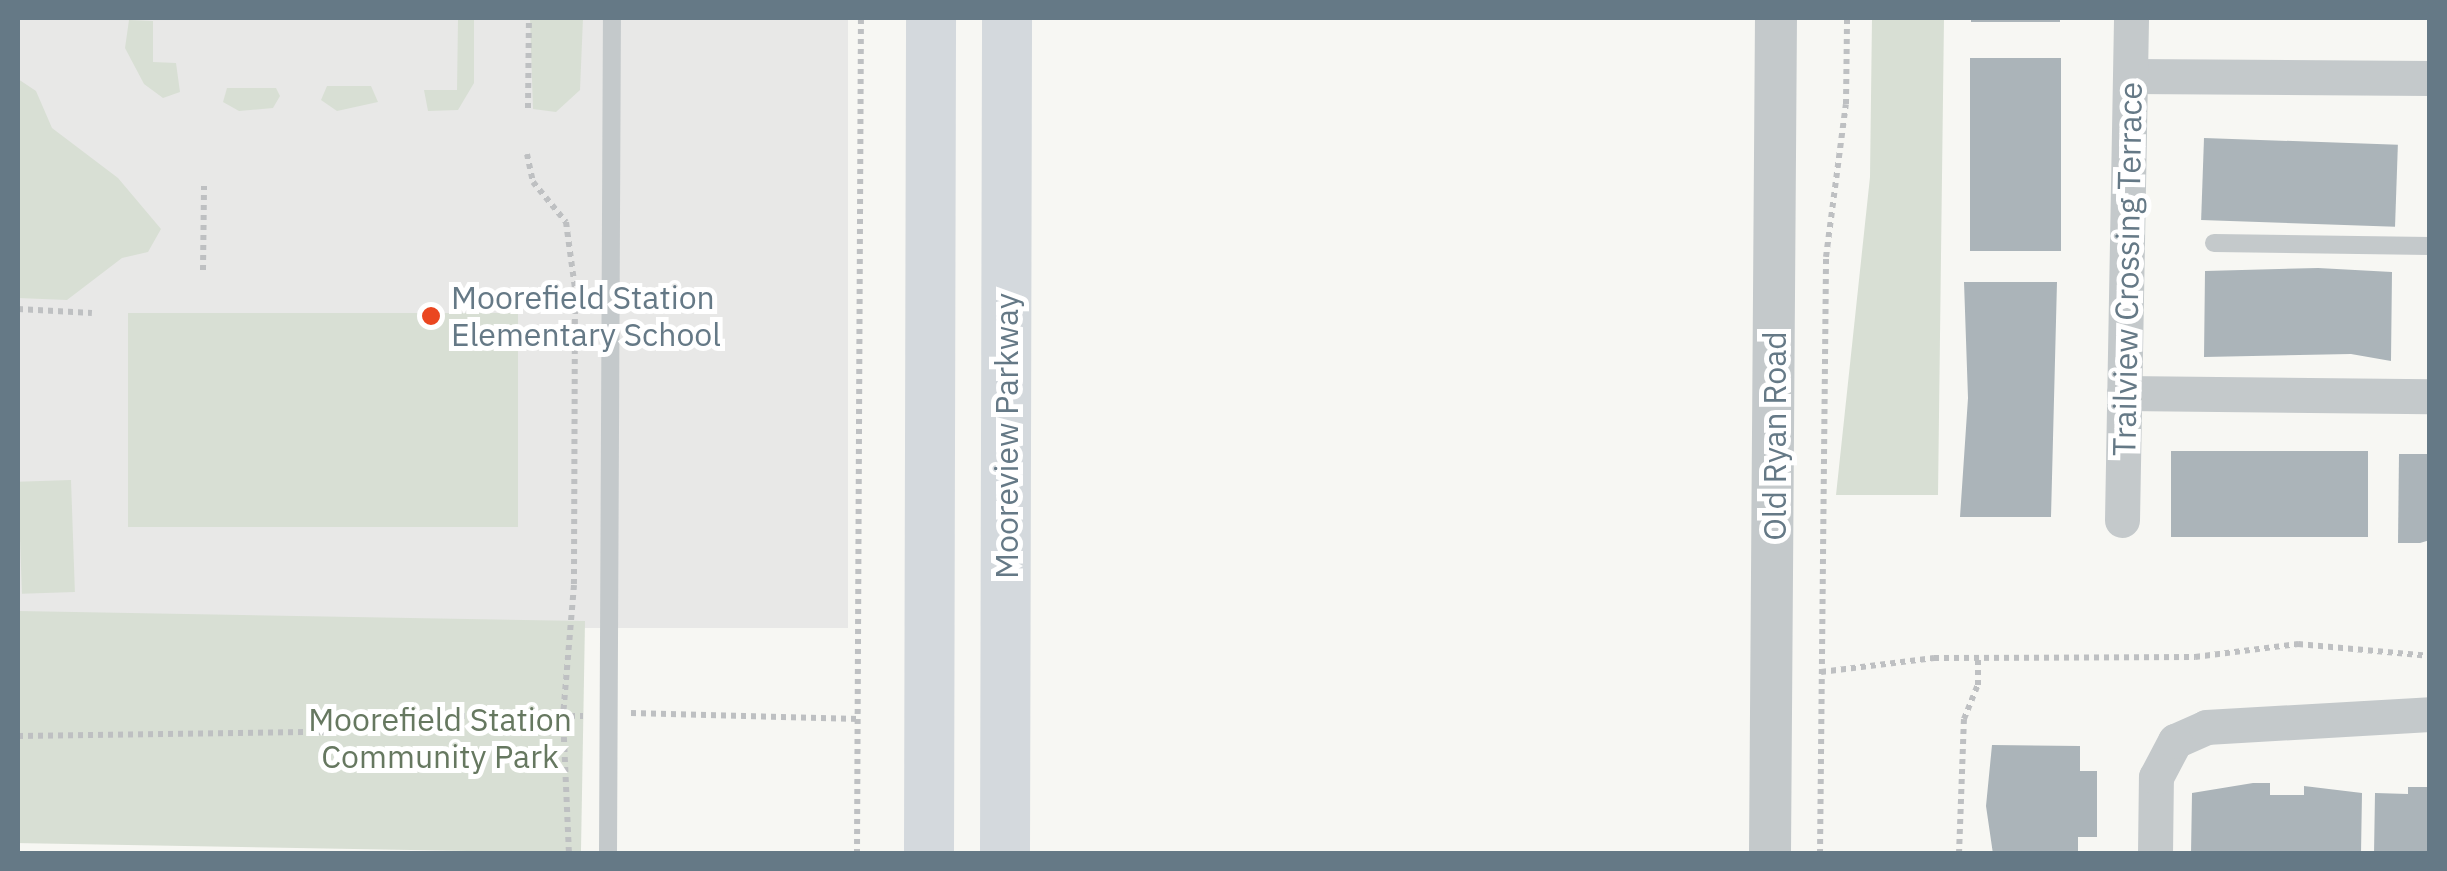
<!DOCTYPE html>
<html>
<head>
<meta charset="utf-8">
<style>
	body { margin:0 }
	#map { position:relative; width:2447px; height:871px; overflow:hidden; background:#f7f7f3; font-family:"IBM Plex Sans",sans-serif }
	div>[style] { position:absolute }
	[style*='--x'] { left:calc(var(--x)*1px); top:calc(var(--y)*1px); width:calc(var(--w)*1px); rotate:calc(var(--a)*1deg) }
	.built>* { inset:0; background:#e8e8e7; transform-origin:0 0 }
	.green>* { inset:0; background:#d8dfd4; transform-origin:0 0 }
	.building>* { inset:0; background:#abb4b9; transform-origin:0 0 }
	.path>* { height:6px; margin-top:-3px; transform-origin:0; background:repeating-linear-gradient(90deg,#bec0c2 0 5px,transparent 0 10px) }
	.service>* { height:18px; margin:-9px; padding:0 9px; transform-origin:9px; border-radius:9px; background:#c4c9cb }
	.minor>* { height:35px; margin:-17.5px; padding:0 17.5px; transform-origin:17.5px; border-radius:17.5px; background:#c4c9cb }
	.tertiary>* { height:42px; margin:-21px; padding:0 21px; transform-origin:21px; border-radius:21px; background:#c4c9cb }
	.secondary>* { height:50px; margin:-25px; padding:0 25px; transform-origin:25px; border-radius:25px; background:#d4d9dd }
	.dots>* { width:28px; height:28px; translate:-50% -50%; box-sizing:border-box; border:5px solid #fff; border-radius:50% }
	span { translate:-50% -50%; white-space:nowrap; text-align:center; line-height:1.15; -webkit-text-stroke:10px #fff; paint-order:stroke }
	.street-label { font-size:32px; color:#657986 }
	.poi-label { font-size:32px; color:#657986 }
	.left { translate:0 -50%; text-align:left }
	.park-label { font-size:32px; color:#667860 }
	.frame { position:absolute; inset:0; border:20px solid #657986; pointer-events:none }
</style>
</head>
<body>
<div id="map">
	<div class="built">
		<i style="left:18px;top:18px;width:830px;height:610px"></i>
	</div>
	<div class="green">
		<i style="clip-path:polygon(458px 18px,474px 18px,474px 83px,458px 110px,428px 111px,424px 90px,457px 90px)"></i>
		<i style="clip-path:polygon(530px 18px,583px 18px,580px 90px,556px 112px,533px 109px)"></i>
		<i style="clip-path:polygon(1872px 18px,1944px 18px,1938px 495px,1836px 495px,1870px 177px)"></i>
		<i style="clip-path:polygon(129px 20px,153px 21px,153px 62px,176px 63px,180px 92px,163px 98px,144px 84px,125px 48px)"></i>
		<i style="clip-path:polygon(18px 79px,36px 91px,52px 128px,118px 178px,161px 229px,148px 252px,122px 258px,67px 300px,18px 298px)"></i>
		<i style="clip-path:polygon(327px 86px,371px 86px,378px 102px,337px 111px,321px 100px)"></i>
		<i style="clip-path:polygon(227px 88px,276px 88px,280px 96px,273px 108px,239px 111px,223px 102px)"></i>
		<i style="left:128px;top:313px;width:390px;height:214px"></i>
		<i style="left:71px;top:480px;width:112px;height:53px;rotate:88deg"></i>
		<i style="left:585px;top:621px;width:232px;height:567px;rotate:91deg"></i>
	</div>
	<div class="building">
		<i style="left:1971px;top:18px;width:89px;height:4px"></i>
		<i style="left:1970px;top:58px;width:91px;height:193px"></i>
		<i style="left:2204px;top:138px;width:194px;height:82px;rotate:2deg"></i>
		<i style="clip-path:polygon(2318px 268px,2392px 272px,2391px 361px,2351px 354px,2204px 357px,2205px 271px)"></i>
		<i style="clip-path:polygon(1964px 282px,2057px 282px,2051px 517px,1960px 517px,1968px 398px)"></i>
		<i style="left:2171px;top:451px;width:197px;height:86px"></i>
		<i style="clip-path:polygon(2399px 454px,2430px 454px,2430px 540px,2420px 543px,2398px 543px)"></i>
		<i style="clip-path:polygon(1992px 745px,2080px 746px,2080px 771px,2097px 771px,2097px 837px,2078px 837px,2078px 854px,1993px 854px,1986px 806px)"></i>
		<i style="clip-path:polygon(2253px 783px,2270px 783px,2270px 795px,2304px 795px,2304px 786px,2362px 793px,2361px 854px,2191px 854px,2192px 793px)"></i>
		<i style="clip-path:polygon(2408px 787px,2430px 787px,2430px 854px,2374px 854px,2375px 793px,2408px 794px)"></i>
	</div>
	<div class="path">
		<i style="--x:528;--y:108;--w:90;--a:-89.4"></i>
		<i style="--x:527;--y:154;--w:29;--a:78"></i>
		<i style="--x:533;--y:182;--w:52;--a:50.5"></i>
		<i style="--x:566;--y:222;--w:68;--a:82.3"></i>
		<i style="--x:575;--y:289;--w:296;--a:90.2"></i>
		<i style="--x:574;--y:585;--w:132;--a:94.8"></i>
		<i style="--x:563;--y:717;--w:137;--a:87.5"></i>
		<i style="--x:203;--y:270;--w:84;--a:-89.3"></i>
		<i style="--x:18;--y:309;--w:74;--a:3.1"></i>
		<i style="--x:1821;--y:672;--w:114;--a:-7.1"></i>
		<i style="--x:1934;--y:658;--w:261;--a:-0.2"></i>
		<i style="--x:2195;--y:657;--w:104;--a:-7.2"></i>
		<i style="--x:2298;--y:644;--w:133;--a:5.2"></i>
		<i style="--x:631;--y:713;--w:228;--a:1.5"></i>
		<i style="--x:18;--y:736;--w:303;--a:-0.8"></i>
		<i style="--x:321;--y:732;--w:100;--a:-9.2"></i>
		<i style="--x:420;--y:716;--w:163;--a:0"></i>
		<i style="--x:857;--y:854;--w:836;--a:-89.73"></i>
		<i style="--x:1820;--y:854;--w:597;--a:-89.42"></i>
		<i style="--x:1826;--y:257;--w:154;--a:-82.6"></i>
		<i style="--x:1846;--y:104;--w:86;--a:-89.3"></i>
		<i style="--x:1959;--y:854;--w:135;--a:-87.9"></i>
		<i style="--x:1964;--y:719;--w:37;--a:-68"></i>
		<i style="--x:1978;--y:685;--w:29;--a:-90"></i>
	</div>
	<div class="service">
		<i style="--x:2214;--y:243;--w:216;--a:0.8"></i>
		<i style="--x:608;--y:854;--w:836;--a:-89.73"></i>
	</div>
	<div class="minor">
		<i style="--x:2131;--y:76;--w:299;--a:0.4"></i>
		<i style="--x:2124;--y:393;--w:306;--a:0.6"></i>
		<i style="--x:2122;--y:520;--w:502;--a:-88.97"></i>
		<i style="--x:2155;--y:854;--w:77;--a:-89.3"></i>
		<i style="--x:2156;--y:777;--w:41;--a:-62.2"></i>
		<i style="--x:2175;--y:741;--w:34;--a:-24"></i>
		<i style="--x:2206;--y:727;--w:224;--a:-3.3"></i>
	</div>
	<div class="tertiary">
		<i style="--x:1770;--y:854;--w:836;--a:-89.59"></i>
	</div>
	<div class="secondary">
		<i style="--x:929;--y:854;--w:836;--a:-89.86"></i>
		<i style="--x:1005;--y:854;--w:836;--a:-89.86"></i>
	</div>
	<div class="dots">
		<i style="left:431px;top:316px;background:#ea4620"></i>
	</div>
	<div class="street-label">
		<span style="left:2127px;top:269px;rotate:-89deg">Trailview Crossing Terrace</span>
		<span style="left:1006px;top:436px;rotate:-90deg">Mooreview Parkway</span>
		<span style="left:1774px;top:436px;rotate:-90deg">Old Ryan Road</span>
	</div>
	<div class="poi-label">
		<span class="left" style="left:451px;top:316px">Moorefield Station<br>Elementary School</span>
	</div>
	<div class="park-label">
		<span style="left:440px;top:738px">Moorefield Station<br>Community Park</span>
	</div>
	<div class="frame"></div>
</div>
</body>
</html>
